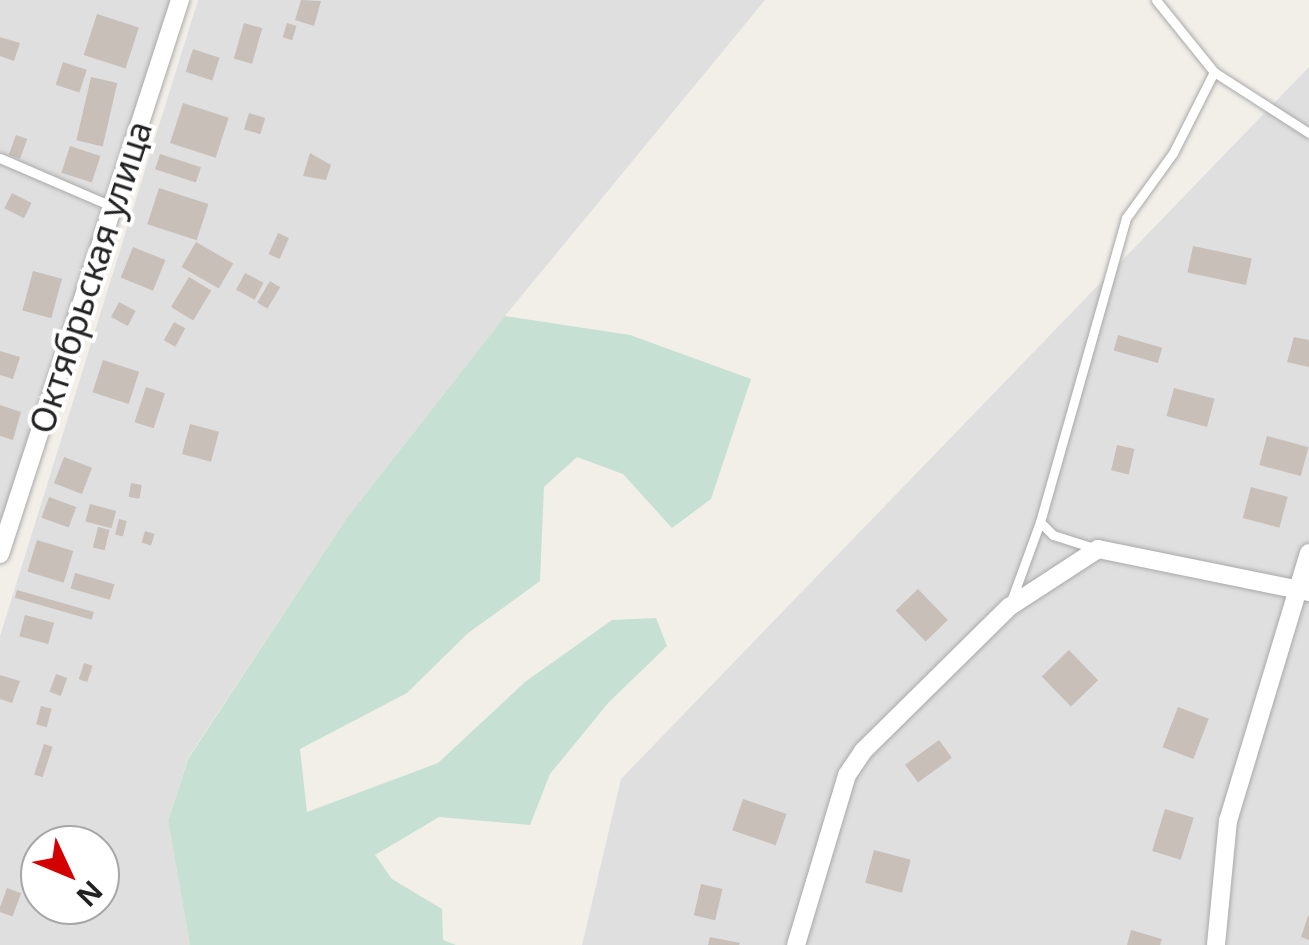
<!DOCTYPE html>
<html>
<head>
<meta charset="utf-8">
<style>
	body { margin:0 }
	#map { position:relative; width:1309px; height:945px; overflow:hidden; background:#f2efe9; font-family:"Noto Sans",sans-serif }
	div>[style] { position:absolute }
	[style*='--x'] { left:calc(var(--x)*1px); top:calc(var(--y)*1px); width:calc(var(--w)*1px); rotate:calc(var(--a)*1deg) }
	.residential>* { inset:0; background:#e0dfdf }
	.wetland>* { inset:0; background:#c6e0d4 }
	.building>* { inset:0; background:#c7bfb8; transform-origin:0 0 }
	.roads { filter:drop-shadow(0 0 2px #a9a9a9) drop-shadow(0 0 2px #a9a9a9) }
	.lane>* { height:9px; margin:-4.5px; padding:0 4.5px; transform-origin:4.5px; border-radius:4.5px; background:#fff }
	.street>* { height:18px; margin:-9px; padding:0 9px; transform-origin:9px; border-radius:9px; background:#fff }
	span { translate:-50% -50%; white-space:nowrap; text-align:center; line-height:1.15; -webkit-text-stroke:8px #fff; paint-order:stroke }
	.street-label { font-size:35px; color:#222 }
	.north { position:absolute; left:20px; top:825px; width:100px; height:100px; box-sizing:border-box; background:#fff; border:2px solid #a7a7a7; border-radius:50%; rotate:134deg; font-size:28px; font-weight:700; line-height:40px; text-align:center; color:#222 }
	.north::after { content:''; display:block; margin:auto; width:35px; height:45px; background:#d40000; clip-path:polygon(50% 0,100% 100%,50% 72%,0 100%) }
</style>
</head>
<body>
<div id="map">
	<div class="residential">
		<i style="clip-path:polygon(0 0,180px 0,0 554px)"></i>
		<i style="clip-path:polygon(evenodd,198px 0,765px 0,505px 316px,346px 519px,188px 758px,168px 821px,190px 945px,0 945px,0 636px,198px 0,40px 845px,100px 845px,100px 905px,40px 905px,40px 845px)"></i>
		<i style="clip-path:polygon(1309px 67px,1309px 945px,582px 945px,621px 779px)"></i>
	</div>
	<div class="wetland">
		<i style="clip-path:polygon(505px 316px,630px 335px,751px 379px,711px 499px,672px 528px,623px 474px,577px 457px,544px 487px,540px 581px,467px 634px,407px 693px,300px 749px,307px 812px,438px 763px,525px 682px,612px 620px,656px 618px,667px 646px,609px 702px,550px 774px,530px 825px,439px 817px,375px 855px,392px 879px,442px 909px,443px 940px,456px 945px,190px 945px,168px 821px,188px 759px,346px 519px)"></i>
	</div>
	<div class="building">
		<i style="clip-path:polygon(301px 0,321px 1px,314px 26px,295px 20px)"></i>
		<i style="left:97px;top:14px;width:44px;height:43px;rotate:18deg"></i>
		<i style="left:244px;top:23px;width:19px;height:37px;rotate:16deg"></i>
		<i style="left:287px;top:23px;width:10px;height:15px;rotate:17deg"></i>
		<i style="clip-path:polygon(0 37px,20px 43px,14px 61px,0 56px)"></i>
		<i style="left:193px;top:49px;width:28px;height:24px;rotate:18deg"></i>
		<i style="left:63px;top:62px;width:25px;height:24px;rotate:18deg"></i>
		<i style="left:91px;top:77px;width:27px;height:65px;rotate:13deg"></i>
		<i style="left:183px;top:103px;width:48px;height:42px;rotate:18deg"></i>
		<i style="left:249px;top:113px;width:17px;height:17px;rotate:17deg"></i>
		<i style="left:16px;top:135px;width:12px;height:21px;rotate:20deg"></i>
		<i style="left:70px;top:146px;width:32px;height:28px;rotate:18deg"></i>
		<i style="clip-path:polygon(310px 153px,331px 165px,326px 180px,303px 176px)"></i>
		<i style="left:160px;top:154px;width:43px;height:16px;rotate:18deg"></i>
		<i style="left:159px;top:188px;width:52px;height:38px;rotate:18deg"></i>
		<i style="left:12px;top:193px;width:22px;height:17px;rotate:27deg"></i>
		<i style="left:278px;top:233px;width:12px;height:23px;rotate:24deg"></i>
		<i style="left:196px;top:242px;width:43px;height:29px;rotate:30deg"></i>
		<i style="left:1193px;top:246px;width:60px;height:27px;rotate:12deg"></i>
		<i style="left:133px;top:247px;width:35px;height:33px;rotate:22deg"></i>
		<i style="left:33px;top:271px;width:30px;height:41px;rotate:15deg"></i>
		<i style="left:245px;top:273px;width:21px;height:19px;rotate:28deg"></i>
		<i style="left:189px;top:277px;width:26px;height:35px;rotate:31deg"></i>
		<i style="left:270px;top:281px;width:12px;height:25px;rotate:31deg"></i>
		<i style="left:119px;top:302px;width:19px;height:17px;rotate:28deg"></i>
		<i style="left:174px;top:322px;width:13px;height:21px;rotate:29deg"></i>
		<i style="left:1118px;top:335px;width:46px;height:16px;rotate:16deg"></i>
		<i style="clip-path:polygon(1294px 337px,1309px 340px,1309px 367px,1287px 362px)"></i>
		<i style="clip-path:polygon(0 351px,20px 357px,13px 379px,0 375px)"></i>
		<i style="left:103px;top:360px;width:38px;height:34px;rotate:18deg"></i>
		<i style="left:146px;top:387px;width:20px;height:37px;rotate:18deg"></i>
		<i style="left:1174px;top:388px;width:42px;height:29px;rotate:15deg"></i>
		<i style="clip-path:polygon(0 405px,21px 412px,13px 440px,0 436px)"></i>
		<i style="left:190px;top:424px;width:30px;height:31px;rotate:15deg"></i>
		<i style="left:1267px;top:436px;width:43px;height:30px;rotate:15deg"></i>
		<i style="left:1117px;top:445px;width:18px;height:26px;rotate:13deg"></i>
		<i style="left:64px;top:457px;width:30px;height:28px;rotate:21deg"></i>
		<i style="left:131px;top:483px;width:11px;height:14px;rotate:10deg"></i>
		<i style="left:1251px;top:487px;width:38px;height:32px;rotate:15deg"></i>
		<i style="left:49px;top:497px;width:29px;height:22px;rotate:20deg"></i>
		<i style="left:90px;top:504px;width:27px;height:18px;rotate:15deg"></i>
		<i style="left:119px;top:519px;width:8px;height:16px;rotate:14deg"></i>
		<i style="left:98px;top:527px;width:12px;height:21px;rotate:14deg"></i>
		<i style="left:145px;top:531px;width:10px;height:12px;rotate:17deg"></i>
		<i style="left:37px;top:540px;width:38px;height:33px;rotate:17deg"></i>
		<i style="left:75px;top:573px;width:41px;height:16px;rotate:16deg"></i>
		<i style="left:918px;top:589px;width:43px;height:31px;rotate:46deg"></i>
		<i style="left:17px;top:590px;width:80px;height:8px;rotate:16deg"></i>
		<i style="left:25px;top:615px;width:30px;height:22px;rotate:15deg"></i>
		<i style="left:1069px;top:650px;width:42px;height:38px;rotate:46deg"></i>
		<i style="left:84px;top:663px;width:9px;height:17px;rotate:18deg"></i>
		<i style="left:56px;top:674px;width:12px;height:19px;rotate:20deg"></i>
		<i style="clip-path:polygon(0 675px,20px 681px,12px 703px,0 699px)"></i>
		<i style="left:41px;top:706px;width:11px;height:19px;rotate:15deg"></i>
		<i style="left:1178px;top:707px;width:33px;height:43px;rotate:21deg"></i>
		<i style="left:939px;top:740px;width:22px;height:42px;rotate:54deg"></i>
		<i style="left:44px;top:744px;width:9px;height:32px;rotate:18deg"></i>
		<i style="left:743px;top:799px;width:46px;height:33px;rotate:19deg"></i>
		<i style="left:1165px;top:809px;width:30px;height:44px;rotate:17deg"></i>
		<i style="left:874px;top:850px;width:38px;height:34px;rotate:15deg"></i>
		<i style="left:701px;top:884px;width:22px;height:32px;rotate:13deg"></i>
		<i style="left:7px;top:888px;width:15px;height:25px;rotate:20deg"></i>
		<i style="clip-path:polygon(1308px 916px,1309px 916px,1309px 940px,1301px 937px)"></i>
		<i style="clip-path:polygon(1131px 930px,1162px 939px,1160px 945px,1127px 945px)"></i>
		<i style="clip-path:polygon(710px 937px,740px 943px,739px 945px,708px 945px)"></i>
	</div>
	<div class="roads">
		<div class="lane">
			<i style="--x:1156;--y:0;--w:92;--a:51.1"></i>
			<i style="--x:1214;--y:72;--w:113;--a:32.7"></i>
			<i style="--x:0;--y:158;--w:124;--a:23.3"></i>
			<i style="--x:1097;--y:549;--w:46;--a:-162.3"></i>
			<i style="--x:1053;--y:535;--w:18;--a:-135"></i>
			<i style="--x:1040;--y:522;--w:316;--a:-74.2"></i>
			<i style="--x:1126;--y:218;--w:80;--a:-54.1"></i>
			<i style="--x:1173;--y:153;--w:91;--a:-63.2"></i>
			<i style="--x:1010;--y:604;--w:87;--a:-69.9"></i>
		</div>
		<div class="street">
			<i style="--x:0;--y:554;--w:583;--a:-72"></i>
			<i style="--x:796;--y:945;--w:177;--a:-73.3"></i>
			<i style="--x:847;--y:775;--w:29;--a:-56"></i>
			<i style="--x:863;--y:751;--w:205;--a:-44.6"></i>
			<i style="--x:1009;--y:607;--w:106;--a:-33.1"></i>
			<i style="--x:1098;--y:549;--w:215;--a:11.5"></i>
			<i style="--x:1216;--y:945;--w:125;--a:-84.5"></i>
			<i style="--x:1228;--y:821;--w:280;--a:-73.2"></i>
		</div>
	</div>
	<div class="street-label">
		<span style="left:90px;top:277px;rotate:-72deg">Октябрьская улица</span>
	</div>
	<div class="north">N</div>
</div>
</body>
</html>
